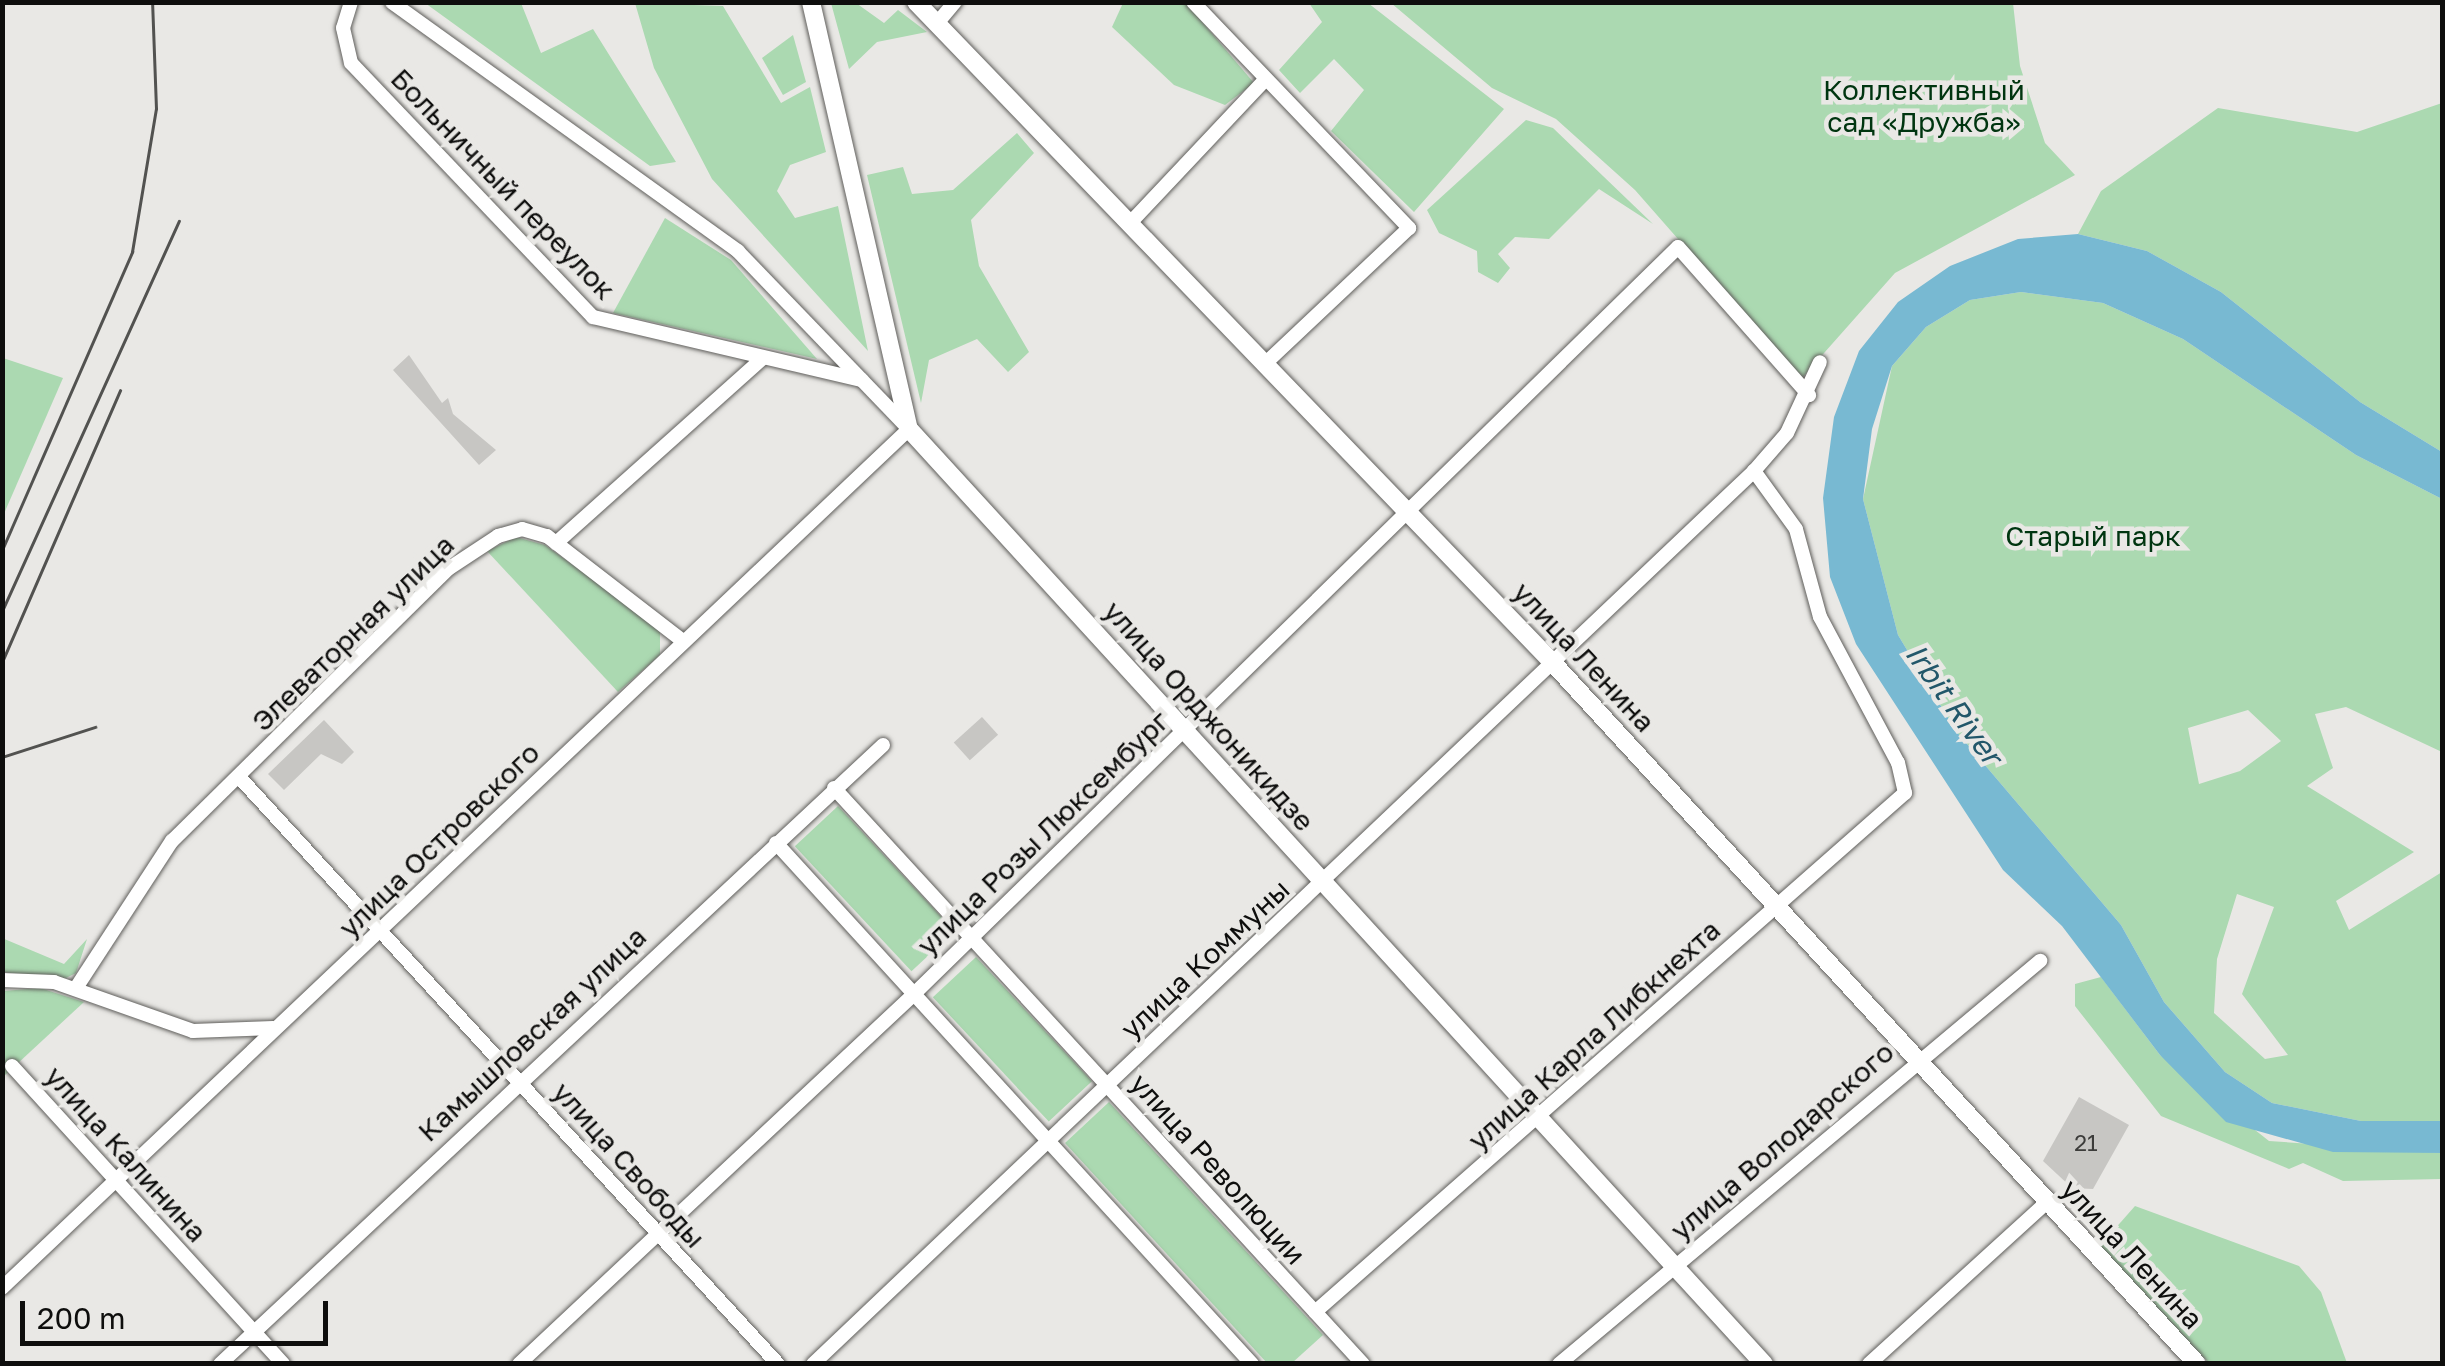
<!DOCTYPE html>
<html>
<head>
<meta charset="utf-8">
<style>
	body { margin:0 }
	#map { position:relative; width:2445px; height:1366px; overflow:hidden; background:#e9e8e5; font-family:"Golos Text",sans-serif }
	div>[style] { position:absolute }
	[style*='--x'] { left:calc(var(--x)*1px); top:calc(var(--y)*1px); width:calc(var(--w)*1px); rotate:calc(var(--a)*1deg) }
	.green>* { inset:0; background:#abd9b1; transform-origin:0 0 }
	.water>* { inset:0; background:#78b9d2 }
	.building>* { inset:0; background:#c7c6c3; transform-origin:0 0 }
	.roads { filter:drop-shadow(0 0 2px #5f5e5b) drop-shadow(0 0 2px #5f5e5b) }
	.minor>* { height:14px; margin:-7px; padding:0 7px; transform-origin:7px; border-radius:7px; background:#fff }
	.major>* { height:18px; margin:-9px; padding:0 9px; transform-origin:9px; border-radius:9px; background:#fff }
	.rail>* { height:2.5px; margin:-1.25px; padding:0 1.25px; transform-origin:1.25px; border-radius:1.25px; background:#525250 }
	span { translate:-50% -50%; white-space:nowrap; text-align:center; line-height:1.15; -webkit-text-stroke:9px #e9e8e5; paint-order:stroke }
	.number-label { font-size:22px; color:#3c3c3a }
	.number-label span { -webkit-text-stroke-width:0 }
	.park-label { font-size:28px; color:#003510 }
	.street-label { font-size:28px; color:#0e0e0d }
	.water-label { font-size:30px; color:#22576a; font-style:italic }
	.frame { position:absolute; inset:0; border:5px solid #0e0e0d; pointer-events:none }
	.scale { position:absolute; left:20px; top:1301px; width:308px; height:45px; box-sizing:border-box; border:5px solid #0e0e0d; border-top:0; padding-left:12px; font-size:30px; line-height:35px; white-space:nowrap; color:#0e0e0d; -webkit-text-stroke:8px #e9e8e5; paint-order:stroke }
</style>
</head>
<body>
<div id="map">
	<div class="green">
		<i style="clip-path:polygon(425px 3px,521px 3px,541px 53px,593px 29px,676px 162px,650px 166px)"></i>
		<i style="clip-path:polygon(635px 3px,723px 6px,781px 103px,810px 87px,826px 152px,790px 165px,777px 191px,795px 218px,838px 206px,868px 351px,712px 179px,654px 68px)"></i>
		<i style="clip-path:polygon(831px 3px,856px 3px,884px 23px,898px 10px,927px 32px,877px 42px,849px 69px)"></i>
		<i style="clip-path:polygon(1123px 3px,1186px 3px,1254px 83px,1225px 105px,1174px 85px,1112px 27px)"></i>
		<i style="clip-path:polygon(1309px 3px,1368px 3px,1504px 109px,1414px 212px,1331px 131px,1364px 90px,1334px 59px,1300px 93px,1279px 70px,1322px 22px)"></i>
		<i style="clip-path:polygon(1391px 3px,2013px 3px,2020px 66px,2045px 143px,2075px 175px,1895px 273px,1801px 379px,1635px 190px,1556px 119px,1492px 88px)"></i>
		<i style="clip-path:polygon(793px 35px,806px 82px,783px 95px,762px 58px)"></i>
		<i style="clip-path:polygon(2442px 103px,2442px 452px,2360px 402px,2221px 292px,2147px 251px,2078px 234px,2101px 191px,2218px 108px,2357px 132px)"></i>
		<i style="clip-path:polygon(1526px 120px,1553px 128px,1653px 224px,1599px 189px,1549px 239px,1515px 237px,1498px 254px,1510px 268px,1498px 283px,1478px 272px,1477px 251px,1439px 233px,1427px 210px)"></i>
		<i style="clip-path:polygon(1017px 133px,1034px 153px,971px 220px,979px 266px,1029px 352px,1008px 372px,977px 339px,929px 360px,921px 403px,867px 175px,903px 167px,912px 194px,953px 190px)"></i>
		<i style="clip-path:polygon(665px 218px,731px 260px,817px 359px,613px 313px)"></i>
		<i style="clip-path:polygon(evenodd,2021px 292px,2103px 303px,2183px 339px,2356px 455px,2442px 499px,2442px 752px,2346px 707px,2315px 714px,2333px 768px,2307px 786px,2414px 852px,2336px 901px,2349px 930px,2442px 872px,2442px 1121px,2361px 1121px,2272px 1103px,2225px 1072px,2164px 1002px,2121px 925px,1956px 731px,1898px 635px,1863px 499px,1892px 366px,1926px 327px,1970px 300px,2021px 292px,2248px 710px,2281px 741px,2240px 771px,2199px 784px,2188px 728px,2248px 710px,2021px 292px,2237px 894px,2274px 907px,2242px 994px,2288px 1055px,2265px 1059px,2214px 1013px,2217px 959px,2237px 894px)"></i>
		<i style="clip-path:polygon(3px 358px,63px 378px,3px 516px,2px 358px)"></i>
		<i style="clip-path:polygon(516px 537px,545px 545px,660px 628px,660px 655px,618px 692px,487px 551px)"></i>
		<i style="left:838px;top:806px;width:171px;height:59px;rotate:47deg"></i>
		<i style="clip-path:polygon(2px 938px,64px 964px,87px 939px,76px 973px,62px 980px,3px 972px)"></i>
		<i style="left:976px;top:957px;width:170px;height:59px;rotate:47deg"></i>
		<i style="clip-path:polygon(2101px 977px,2160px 1055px,2269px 1141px,2442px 1153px,2442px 1179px,2343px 1181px,2303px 1163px,2289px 1169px,2161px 1116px,2075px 1006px,2075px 984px)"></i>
		<i style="clip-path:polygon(40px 988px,84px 1002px,3px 1077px,3px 991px)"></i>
		<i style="clip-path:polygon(1109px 1102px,1323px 1335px,1292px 1363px,1267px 1363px,1065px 1143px)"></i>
		<i style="clip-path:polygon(2135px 1206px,2299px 1266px,2321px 1292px,2347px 1363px,2209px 1363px,2098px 1248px)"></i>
	</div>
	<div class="water">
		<i style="clip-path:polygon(2078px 234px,2147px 251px,2221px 292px,2360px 402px,2442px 452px,2442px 499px,2356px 455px,2183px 339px,2103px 303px,2021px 292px,1970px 300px,1926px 327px,1892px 366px,1872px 429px,1863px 499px,1898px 635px,1956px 731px,2121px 925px,2164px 1002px,2225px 1072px,2272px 1103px,2361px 1121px,2442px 1121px,2442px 1153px,2333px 1152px,2226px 1122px,2160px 1055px,2062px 926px,2003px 870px,1856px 644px,1830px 577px,1823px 498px,1834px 417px,1859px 351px,1898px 302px,1950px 266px,2018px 239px)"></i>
	</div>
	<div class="building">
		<i style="clip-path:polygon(409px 355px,442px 403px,448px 398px,453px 414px,496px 450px,479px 465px,393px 370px)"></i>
		<i style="left:982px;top:717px;width:24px;height:38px;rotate:48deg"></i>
		<i style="clip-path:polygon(324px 720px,354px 752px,342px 764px,321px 754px,284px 790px,268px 774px)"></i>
		<i style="clip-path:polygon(2079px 1097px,2129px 1125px,2093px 1189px,2072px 1188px,2043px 1161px)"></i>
	</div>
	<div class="roads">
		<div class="minor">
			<i style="--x:351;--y:2;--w:27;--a:107"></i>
			<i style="--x:343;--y:28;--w:36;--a:77"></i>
			<i style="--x:351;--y:63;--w:351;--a:46.4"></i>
			<i style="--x:593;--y:317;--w:276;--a:13.2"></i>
			<i style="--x:1193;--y:2;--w:313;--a:46.3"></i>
			<i style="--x:1409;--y:228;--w:195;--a:136.7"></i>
			<i style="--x:939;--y:21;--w:25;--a:-50"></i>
			<i style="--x:1132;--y:221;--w:192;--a:-46.7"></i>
			<i style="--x:556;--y:543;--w:276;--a:-41.8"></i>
			<i style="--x:240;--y:778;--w:796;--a:47.45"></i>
			<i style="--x:834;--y:788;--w:782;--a:47.44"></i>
			<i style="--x:776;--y:843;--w:706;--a:47.58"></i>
			<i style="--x:2;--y:980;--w:52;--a:2.2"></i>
			<i style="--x:54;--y:982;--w:147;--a:19.4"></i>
			<i style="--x:193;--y:1031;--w:80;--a:-2.1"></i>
			<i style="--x:76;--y:988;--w:176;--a:-56.9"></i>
			<i style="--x:172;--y:841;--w:388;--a:-44.6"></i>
			<i style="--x:448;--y:569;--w:60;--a:-33.4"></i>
			<i style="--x:498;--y:536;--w:25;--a:-16"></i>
			<i style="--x:522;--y:529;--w:26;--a:16"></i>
			<i style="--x:547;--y:536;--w:173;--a:37.7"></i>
			<i style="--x:12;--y:1066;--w:403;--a:47.7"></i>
			<i style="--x:2;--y:1288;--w:1249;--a:-43.44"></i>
			<i style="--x:909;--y:429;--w:247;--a:-133.9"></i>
			<i style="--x:738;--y:251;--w:426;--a:-144.3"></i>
			<i style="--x:1315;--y:1312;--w:786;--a:-41.34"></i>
			<i style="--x:1905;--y:793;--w:31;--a:-103"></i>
			<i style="--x:1898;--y:763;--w:166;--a:-118.1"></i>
			<i style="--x:1820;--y:617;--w:91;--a:-105.3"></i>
			<i style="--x:1796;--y:529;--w:72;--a:-125.9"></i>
			<i style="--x:220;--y:1364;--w:907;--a:-43.03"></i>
			<i style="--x:519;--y:1364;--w:543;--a:-43.13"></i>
			<i style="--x:915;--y:993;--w:1067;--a:-44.35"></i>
			<i style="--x:1678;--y:247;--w:198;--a:48.5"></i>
			<i style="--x:813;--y:1364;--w:1297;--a:-43.5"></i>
			<i style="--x:1754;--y:471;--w:50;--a:-49"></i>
			<i style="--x:1787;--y:433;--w:78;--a:-65.1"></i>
			<i style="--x:1559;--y:1364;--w:628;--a:-39.96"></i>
			<i style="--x:1869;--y:1364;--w:239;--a:-42.3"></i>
		</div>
		<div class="major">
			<i style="--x:811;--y:2;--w:438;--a:77.1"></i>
			<i style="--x:909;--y:429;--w:1267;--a:47.56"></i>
			<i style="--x:916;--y:2;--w:917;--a:46.06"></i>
			<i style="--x:1552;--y:662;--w:953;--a:47.42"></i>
		</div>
	</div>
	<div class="rail">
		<i style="--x:2;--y:550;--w:325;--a:-66.4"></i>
		<i style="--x:132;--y:252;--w:145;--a:-80.5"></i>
		<i style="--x:156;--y:109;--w:107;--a:-92.1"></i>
		<i style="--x:2;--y:611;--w:428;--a:-65.6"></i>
		<i style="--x:2;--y:662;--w:296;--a:-66.5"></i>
		<i style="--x:2;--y:757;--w:98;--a:-17.9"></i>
	</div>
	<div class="number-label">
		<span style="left:2086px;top:1143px">21</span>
	</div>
	<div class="park-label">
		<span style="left:1924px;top:106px">Коллективный<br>сад «Дружба»</span>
		<span style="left:2093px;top:536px">Старый парк</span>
	</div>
	<div class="street-label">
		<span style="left:503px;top:184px;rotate:46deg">Больничный переулок</span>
		<span style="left:353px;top:633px;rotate:-44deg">Элеваторная улица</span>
		<span style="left:1584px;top:657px;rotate:47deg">улица Ленина</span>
		<span style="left:1209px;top:716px;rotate:48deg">улица Орджоникидзе</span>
		<span style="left:1043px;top:833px;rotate:-44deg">улица Розы Люксембург</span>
		<span style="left:439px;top:840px;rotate:-44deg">улица Островского</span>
		<span style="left:1205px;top:959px;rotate:-43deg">улица Коммуны</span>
		<span style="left:532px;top:1034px;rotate:-43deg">Камышловская улица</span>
		<span style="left:1594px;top:1035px;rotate:-42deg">улица Карла Либкнехта</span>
		<span style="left:1782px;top:1141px;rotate:-41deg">улица Володарского</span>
		<span style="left:126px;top:1154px;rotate:48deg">улица Калинина</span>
		<span style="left:629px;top:1165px;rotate:48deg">улица Свободы</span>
		<span style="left:1218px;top:1169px;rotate:48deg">улица Революции</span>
		<span style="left:2132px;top:1254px;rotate:47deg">улица Ленина</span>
	</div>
	<div class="water-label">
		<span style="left:1954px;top:704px;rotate:54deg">Irbit River</span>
	</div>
	<div class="frame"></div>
	<div class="scale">200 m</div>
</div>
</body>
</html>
